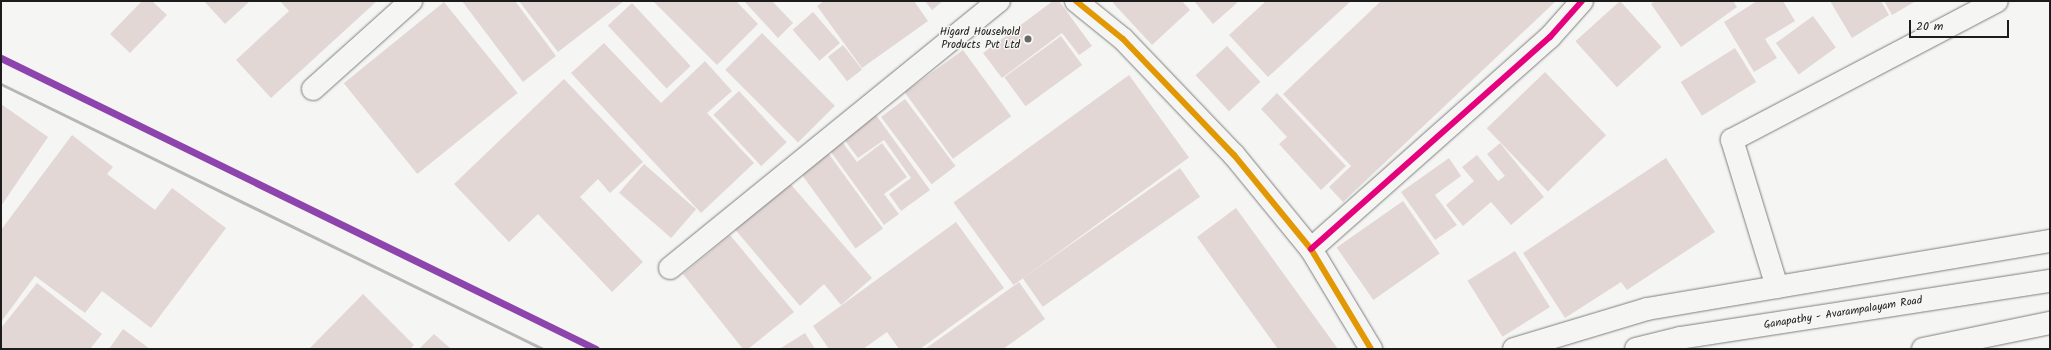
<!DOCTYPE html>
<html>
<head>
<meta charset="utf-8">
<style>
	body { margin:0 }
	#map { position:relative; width:2051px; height:350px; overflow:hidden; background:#f5f5f3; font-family:Kalam,sans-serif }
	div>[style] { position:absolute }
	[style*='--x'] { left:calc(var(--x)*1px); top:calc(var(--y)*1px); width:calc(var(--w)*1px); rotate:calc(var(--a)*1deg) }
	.building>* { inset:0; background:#e2d7d5; transform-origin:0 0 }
	.roads { filter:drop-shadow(0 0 1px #7e7e7d) drop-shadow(0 0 1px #7e7e7d) }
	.street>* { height:22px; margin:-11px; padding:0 11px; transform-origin:11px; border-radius:11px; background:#f5f5f3 }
	.secondary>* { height:22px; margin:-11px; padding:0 11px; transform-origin:11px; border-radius:11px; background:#f5f5f3 }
	.rail>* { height:3px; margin:-1.5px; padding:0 1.5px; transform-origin:1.5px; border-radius:1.5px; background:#b6b6b5 }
	.bus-1>* { height:6px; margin:-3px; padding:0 3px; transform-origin:3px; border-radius:3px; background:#e19803 }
	.bus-2>* { height:6px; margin:-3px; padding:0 3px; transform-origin:3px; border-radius:3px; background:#e5007d }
	.rail-1>* { height:7px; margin:-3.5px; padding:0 3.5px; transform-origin:3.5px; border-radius:3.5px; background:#8e44ad }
	.dots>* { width:11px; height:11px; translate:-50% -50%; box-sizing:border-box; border:2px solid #f6f6f2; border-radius:50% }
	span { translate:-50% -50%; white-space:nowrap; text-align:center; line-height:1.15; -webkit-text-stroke:3px #f6f6f2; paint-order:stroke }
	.poi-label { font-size:11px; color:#1c1c1c }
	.right { translate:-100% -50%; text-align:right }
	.street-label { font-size:11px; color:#1c1c1c }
	.frame { position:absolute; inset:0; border:2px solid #1c1c1c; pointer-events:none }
	.scale { position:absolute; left:1909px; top:20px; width:100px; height:18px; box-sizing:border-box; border:2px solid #1c1c1c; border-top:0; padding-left:5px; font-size:12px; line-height:14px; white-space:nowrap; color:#1c1c1c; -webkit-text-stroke:3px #f6f6f2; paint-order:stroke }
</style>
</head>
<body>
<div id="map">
	<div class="building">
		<i style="clip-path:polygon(142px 1px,152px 1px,167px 15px,130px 53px,110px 34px)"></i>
		<i style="clip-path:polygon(204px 1px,250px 1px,225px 24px)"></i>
		<i style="clip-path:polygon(280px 1px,377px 1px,271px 98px,236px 60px,289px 11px)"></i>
		<i style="clip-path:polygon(462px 1px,515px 1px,556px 56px,523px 82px)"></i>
		<i style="clip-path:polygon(519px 1px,624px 1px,558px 52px)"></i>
		<i style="clip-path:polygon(653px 1px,736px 1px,758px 24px,717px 65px)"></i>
		<i style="clip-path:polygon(744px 1px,772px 1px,793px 23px,778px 38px)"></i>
		<i style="clip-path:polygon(824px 1px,914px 1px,928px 21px,862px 68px,817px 6px)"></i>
		<i style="clip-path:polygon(925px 1px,943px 1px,932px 10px)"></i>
		<i style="clip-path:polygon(1053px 1px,1059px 1px,1092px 46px,1079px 55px,1062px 33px,1002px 78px,983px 53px)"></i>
		<i style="clip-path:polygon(1115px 1px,1182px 1px,1190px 10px,1152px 45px,1113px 3px)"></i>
		<i style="clip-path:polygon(1194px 1px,1236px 1px,1237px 3px,1213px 24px)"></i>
		<i style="clip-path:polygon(1266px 1px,1351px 1px,1268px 77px,1229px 35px)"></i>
		<i style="clip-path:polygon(1381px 1px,1556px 1px,1343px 202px,1329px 187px,1351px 166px,1283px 94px)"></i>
		<i style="left:1620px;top:1px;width:62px;height:60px;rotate:48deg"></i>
		<i style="clip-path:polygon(1655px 1px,1733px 1px,1737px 7px,1681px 47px,1651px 4px)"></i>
		<i style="clip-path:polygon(1757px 1px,1783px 1px,1795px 21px,1765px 39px,1777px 58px,1754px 72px,1724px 22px)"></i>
		<i style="clip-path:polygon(1830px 1px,1881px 1px,1889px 15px,1852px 38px)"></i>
		<i style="clip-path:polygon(1884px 1px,1916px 1px,1892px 15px)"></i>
		<i style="left:444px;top:2px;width:117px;height:129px;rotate:51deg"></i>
		<i style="left:632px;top:3px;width:86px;height:33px;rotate:47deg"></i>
		<i style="left:813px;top:12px;width:41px;height:27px;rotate:49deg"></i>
		<i style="left:1813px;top:16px;width:39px;height:46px;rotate:54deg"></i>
		<i style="left:762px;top:33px;width:103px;height:52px;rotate:45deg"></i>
		<i style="left:1061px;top:36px;width:36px;height:70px;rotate:54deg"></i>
		<i style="clip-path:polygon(604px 43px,661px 103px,705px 61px,732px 91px,707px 113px,754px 163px,701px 213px,571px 73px)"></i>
		<i style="left:843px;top:45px;width:31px;height:19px;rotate:52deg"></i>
		<i style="left:1227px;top:46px;width:49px;height:43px;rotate:47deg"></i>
		<i style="left:1735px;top:48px;width:40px;height:64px;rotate:58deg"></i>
		<i style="left:963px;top:50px;width:82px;height:72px;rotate:54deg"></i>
		<i style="left:1545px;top:72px;width:88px;height:81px;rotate:46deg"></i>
		<i style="left:1129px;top:75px;width:102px;height:217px;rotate:54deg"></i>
		<i style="clip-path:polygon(564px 79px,643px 162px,610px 193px,598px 179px,580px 197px,643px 262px,612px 292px,538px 214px,509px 242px,454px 184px)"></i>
		<i style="left:739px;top:91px;width:70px;height:35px;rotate:47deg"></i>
		<i style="clip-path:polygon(1277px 93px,1346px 166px,1321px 190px,1279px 144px,1287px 137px,1261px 109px)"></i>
		<i style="left:905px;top:99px;width:84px;height:30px;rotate:53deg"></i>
		<i style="clip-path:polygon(1px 104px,48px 137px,1px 206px)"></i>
		<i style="clip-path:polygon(876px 115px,930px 190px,901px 211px,889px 194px,911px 178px,884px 140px,858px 158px,843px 138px)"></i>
		<i style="clip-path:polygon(72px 135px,113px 167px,107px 174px,155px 210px,172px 188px,226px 228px,151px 328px,102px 291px,85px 313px,35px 276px,1px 322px,1px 230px)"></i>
		<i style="clip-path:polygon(840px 139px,857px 162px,882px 143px,907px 177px,884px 194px,899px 214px,884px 225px,828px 148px)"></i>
		<i style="clip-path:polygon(1500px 143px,1544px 197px,1511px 225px,1491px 202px,1463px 226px,1446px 205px,1474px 181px,1462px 167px,1477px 155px,1498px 181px,1505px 176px,1487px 154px)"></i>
		<i style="left:826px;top:150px;width:97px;height:34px;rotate:54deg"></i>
		<i style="clip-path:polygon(1449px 158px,1461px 176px,1435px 195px,1457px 225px,1435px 240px,1401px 192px)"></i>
		<i style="clip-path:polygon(1666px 158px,1715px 232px,1627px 290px,1621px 282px,1565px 318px,1523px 253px)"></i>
		<i style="left:644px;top:164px;width:69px;height:38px;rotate:41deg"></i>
		<i style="left:1180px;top:168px;width:35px;height:192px;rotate:55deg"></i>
		<i style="clip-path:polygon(787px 180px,872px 278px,841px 305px,824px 284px,800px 306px,733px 227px)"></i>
		<i style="left:1403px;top:201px;width:64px;height:81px;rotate:55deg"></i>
		<i style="clip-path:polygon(1236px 208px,1338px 349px,1278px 349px,1197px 237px)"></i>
		<i style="clip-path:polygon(956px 222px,1004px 288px,920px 349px,899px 349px,887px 332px,863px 349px,829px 349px,813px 326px)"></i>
		<i style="clip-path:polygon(730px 235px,794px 312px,748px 349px,743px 349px,683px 274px)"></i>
		<i style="left:1515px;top:251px;width:66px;height:56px;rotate:58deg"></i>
		<i style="clip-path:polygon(1019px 282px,1045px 319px,1003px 349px,925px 349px)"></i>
		<i style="clip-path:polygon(37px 283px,102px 334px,90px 349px,1px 349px,1px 328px)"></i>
		<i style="clip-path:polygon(363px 294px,414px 345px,410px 349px,309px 349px)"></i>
		<i style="clip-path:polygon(123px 329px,150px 349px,109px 349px)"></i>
		<i style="clip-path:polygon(805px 333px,815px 349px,781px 349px,781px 348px)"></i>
		<i style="clip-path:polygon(434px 334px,451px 349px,419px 349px)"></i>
	</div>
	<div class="roads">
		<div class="street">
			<i style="--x:313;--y:89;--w:132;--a:-41.9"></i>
			<i style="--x:1311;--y:249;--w:319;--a:-41.6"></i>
			<i style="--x:1550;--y:37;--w:48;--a:-48.4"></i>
			<i style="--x:670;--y:268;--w:424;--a:-39.1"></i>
			<i style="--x:1777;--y:287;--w:154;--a:-107"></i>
			<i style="--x:1732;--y:140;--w:299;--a:-27.7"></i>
			<i style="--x:1923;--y:349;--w:130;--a:-11.6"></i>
		</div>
		<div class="secondary">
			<i style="--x:1076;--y:1;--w:60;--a:39"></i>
			<i style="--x:1123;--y:39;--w:161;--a:46.3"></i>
			<i style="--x:1234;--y:155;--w:122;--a:50.7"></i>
			<i style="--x:1311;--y:249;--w:117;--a:59"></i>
			<i style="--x:1514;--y:349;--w:139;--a:-16.7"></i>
			<i style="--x:1647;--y:309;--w:409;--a:-9.6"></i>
			<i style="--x:1636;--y:349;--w:45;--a:-14"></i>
			<i style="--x:1680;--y:338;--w:374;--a:-8.8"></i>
		</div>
	</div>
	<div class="rail">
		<i style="--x:1;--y:84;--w:603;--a:26.06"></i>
	</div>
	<div class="bus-1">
		<i style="--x:1076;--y:1;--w:60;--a:39"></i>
		<i style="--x:1123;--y:39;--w:161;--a:46.3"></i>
		<i style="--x:1234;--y:155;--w:122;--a:50.7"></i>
		<i style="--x:1311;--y:249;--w:117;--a:59"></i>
	</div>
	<div class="bus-2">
		<i style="--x:1311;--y:249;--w:319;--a:-41.6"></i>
		<i style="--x:1550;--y:37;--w:48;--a:-48.4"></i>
	</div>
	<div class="rail-1">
		<i style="--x:1;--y:58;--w:662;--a:26.06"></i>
	</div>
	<div class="dots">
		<i style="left:1028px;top:39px;background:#686867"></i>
	</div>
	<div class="poi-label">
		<span class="right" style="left:1020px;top:39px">Higard Household<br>Products Pvt Ltd</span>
	</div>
	<div class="street-label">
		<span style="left:1843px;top:313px;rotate:-9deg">Ganapathy - Avarampalayam Road</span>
	</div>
	<div class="frame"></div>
	<div class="scale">20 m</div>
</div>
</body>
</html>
